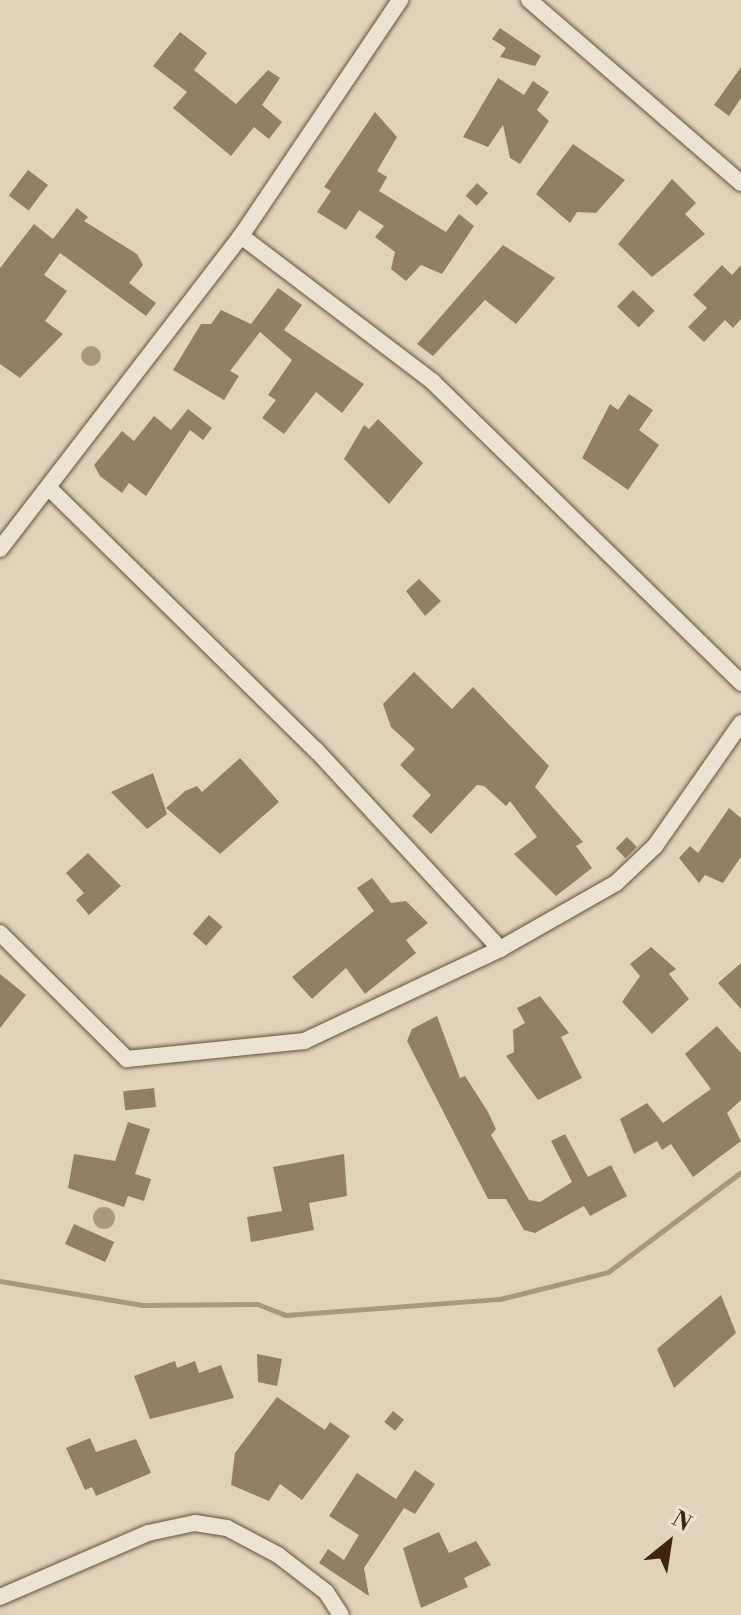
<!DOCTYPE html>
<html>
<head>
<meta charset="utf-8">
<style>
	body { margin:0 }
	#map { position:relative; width:741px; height:1615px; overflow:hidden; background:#e1d3b9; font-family:"Libre Bodoni",serif }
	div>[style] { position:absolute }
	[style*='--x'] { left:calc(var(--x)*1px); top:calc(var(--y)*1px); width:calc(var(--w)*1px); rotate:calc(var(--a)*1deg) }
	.water>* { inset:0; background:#aa977e }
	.round { border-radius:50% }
	.stream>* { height:5px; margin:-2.5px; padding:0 2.5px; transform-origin:2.5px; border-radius:2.5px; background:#aa977e }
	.building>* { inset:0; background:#937f66; transform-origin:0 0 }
	.roads { filter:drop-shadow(0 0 2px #684f37) drop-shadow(0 0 2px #684f37) }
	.minor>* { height:16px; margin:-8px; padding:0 8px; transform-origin:8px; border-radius:8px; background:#ece2d2 }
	span { translate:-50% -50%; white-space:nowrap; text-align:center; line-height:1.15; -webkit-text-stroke:6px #ece2d2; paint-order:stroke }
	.north { position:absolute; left:629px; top:1503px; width:80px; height:80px; -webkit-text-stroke:6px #ece2d2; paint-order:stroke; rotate:30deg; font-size:22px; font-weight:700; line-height:32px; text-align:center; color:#3f230c }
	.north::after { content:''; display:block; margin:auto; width:28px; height:36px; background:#3f230c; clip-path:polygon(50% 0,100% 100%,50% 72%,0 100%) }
</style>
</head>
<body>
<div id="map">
	<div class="water">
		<i class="round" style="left:81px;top:346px;width:20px;height:20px"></i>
		<i class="round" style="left:93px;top:1207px;width:22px;height:22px"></i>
	</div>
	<div class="stream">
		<i style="--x:0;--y:1281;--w:144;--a:9.6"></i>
		<i style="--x:142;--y:1305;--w:115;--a:-0.5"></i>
		<i style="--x:257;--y:1304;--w:31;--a:21"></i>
		<i style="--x:286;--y:1315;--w:215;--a:-4.3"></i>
		<i style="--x:500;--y:1299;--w:111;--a:-14"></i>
		<i style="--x:608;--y:1272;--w:166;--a:-36.9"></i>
	</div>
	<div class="building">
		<i style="clip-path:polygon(500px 28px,541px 56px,535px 66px,500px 57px,506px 48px,492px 39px)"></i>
		<i style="clip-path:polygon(180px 32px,207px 53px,194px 70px,236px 104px,268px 70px,280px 78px,262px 105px,282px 122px,269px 139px,254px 127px,231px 156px,173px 108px,187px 92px,153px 66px)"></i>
		<i style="clip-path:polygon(741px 67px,741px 98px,729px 116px,714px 105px)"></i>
		<i style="clip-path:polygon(498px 78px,524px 95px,533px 81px,549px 92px,537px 110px,549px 121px,520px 164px,510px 158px,503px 125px,488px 147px,463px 137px)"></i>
		<i style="clip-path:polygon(375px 112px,397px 137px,377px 171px,387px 177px,379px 191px,446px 232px,459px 214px,474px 226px,442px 274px,421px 265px,406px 281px,391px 269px,395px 252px,375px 237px,384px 226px,359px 210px,346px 230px,317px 212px,331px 191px,324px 187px)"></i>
		<i style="clip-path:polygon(573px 144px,625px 180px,596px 213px,577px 212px,570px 223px,536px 194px)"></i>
		<i style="left:28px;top:170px;width:25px;height:32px;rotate:37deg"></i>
		<i style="clip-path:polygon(672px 179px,696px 203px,685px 214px,705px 234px,652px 277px,618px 244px)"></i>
		<i style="left:477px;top:183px;width:15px;height:17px;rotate:42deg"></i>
		<i style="clip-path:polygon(77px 208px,88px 217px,84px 221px,137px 254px,143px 265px,129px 283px,156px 303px,146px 316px,60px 253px,44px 275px,67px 291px,45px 321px,63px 334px,20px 378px,0 364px,0 268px,34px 224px,53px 239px)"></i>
		<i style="clip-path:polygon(503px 245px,555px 278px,516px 324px,485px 300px,433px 356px,417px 344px)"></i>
		<i style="clip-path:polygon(722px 265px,732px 275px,741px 265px,741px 319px,733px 328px,725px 320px,704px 342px,688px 327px,707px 308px,693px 295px)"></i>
		<i style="clip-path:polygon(278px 288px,302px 305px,284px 330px,364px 384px,342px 413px,316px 392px,284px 434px,262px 418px,276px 400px,268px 395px,292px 360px,260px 332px,230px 371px,239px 376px,224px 400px,173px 370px,201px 324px,211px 324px,221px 310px,251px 324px)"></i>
		<i style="left:633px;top:290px;width:30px;height:23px;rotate:44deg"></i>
		<i style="clip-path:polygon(629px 394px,653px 410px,639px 430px,659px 445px,628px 490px,582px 458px,610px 404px,618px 410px)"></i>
		<i style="clip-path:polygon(188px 409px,212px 428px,203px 440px,190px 430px,146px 496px,129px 483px,122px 493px,100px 476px,94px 465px,122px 431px,134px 441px,154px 416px,171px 430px)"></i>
		<i style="clip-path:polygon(378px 419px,423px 463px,389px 504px,344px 459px,364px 425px,369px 429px)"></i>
		<i style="clip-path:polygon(419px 579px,441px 601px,425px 616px,406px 591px)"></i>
		<i style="clip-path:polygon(414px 672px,452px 709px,473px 687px,549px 766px,535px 787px,583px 842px,576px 846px,592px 868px,556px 896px,514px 854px,537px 837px,510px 801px,506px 806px,484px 786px,477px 785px,431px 834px,412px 816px,431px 795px,400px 765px,415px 749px,391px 727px,383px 704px)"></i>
		<i style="clip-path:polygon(240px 758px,279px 802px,220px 854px,166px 808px,185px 791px,197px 786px,202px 792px)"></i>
		<i style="clip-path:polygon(153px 773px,167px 814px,147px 829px,111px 792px)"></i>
		<i style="clip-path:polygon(729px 808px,741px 818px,741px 857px,723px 883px,705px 875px,699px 883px,679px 858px,690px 846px,698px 853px)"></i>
		<i style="left:627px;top:837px;width:14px;height:16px;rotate:45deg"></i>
		<i style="clip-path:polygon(88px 853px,121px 886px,89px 915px,76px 900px,84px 893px,66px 873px)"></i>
		<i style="clip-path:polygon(372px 878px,391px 903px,406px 901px,428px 923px,406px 940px,416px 953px,365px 994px,346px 968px,312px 999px,292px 977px,374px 911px,357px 888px)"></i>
		<i style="left:209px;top:915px;width:18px;height:25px;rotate:41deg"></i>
		<i style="clip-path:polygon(651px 947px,676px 969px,669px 974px,689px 999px,652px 1034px,622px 1002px,640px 976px,630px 964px)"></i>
		<i style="clip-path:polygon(741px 963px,741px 1009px,718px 983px)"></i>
		<i style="clip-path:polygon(0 974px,26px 995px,0 1028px)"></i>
		<i style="clip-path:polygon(540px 996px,569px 1033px,561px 1037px,582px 1078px,538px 1100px,506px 1056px,514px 1052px,513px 1030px,525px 1023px,517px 1008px)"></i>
		<i style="clip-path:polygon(437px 1016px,460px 1078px,465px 1076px,488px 1112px,496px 1129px,491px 1135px,529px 1200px,540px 1202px,572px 1182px,551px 1141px,565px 1134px,588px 1177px,611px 1165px,627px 1196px,590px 1216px,584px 1206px,535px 1233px,524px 1230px,506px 1199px,488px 1199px,407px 1041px,412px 1029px)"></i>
		<i style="clip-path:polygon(717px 1026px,741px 1053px,741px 1100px,727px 1113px,741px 1141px,693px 1177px,671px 1144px,662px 1150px,657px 1141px,634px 1154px,620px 1119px,647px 1103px,663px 1123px,711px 1089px,685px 1054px)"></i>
		<i style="left:154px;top:1088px;width:19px;height:31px;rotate:84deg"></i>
		<i style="clip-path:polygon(128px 1122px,150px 1129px,135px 1174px,151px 1179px,144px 1201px,128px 1196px,124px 1207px,68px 1188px,74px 1154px,115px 1161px)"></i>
		<i style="clip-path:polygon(344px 1154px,347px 1196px,309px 1203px,314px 1230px,251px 1242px,247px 1217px,282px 1211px,273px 1167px)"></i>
		<i style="left:74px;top:1224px;width:44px;height:22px;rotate:24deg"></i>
		<i style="clip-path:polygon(721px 1295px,736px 1333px,674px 1388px,657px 1349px)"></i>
		<i style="clip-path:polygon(257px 1354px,282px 1359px,277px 1386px,258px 1382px)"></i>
		<i style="clip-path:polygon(175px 1361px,177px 1368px,195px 1361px,199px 1373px,221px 1365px,234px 1398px,150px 1419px,134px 1376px)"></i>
		<i style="clip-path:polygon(277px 1397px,325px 1430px,330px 1422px,350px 1436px,302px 1500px,280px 1484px,269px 1501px,231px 1485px,235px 1453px)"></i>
		<i style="left:393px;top:1411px;width:14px;height:14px;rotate:39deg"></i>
		<i style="clip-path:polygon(90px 1438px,96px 1452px,136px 1439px,151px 1473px,96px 1496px,92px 1487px,85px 1490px,66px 1448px)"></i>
		<i style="clip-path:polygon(415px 1470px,435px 1484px,415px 1514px,404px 1508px,364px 1568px,369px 1596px,319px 1563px,328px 1549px,344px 1560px,359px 1535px,329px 1516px,357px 1473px,396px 1499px)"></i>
		<i style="clip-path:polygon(439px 1532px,449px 1553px,476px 1541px,491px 1565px,464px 1578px,468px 1587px,421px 1608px,403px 1548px)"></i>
	</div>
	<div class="roads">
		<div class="minor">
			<i style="--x:529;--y:0;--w:280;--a:40.8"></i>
			<i style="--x:241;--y:236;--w:241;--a:37.2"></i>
			<i style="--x:433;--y:382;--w:431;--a:44.3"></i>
			<i style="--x:49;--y:488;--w:374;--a:44.5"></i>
			<i style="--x:316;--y:750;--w:271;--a:47.2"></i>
			<i style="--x:0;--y:549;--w:395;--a:-52.4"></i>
			<i style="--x:241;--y:236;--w:285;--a:-56"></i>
			<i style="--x:0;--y:933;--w:179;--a:44.8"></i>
			<i style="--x:127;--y:1059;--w:178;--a:-5.8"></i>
			<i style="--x:304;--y:1041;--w:217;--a:-25.1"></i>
			<i style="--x:500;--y:949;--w:133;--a:-29.6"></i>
			<i style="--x:616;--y:883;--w:54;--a:-43.5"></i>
			<i style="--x:655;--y:846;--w:150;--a:-55"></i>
			<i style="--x:0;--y:1597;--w:161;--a:-23.4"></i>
			<i style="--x:148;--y:1533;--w:48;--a:-12"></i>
			<i style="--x:195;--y:1523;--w:32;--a:9"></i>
			<i style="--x:227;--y:1528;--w:58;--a:27.9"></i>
			<i style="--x:278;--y:1555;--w:61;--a:37.6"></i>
			<i style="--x:326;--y:1592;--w:27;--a:57"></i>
		</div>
	</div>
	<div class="north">N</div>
</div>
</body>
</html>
